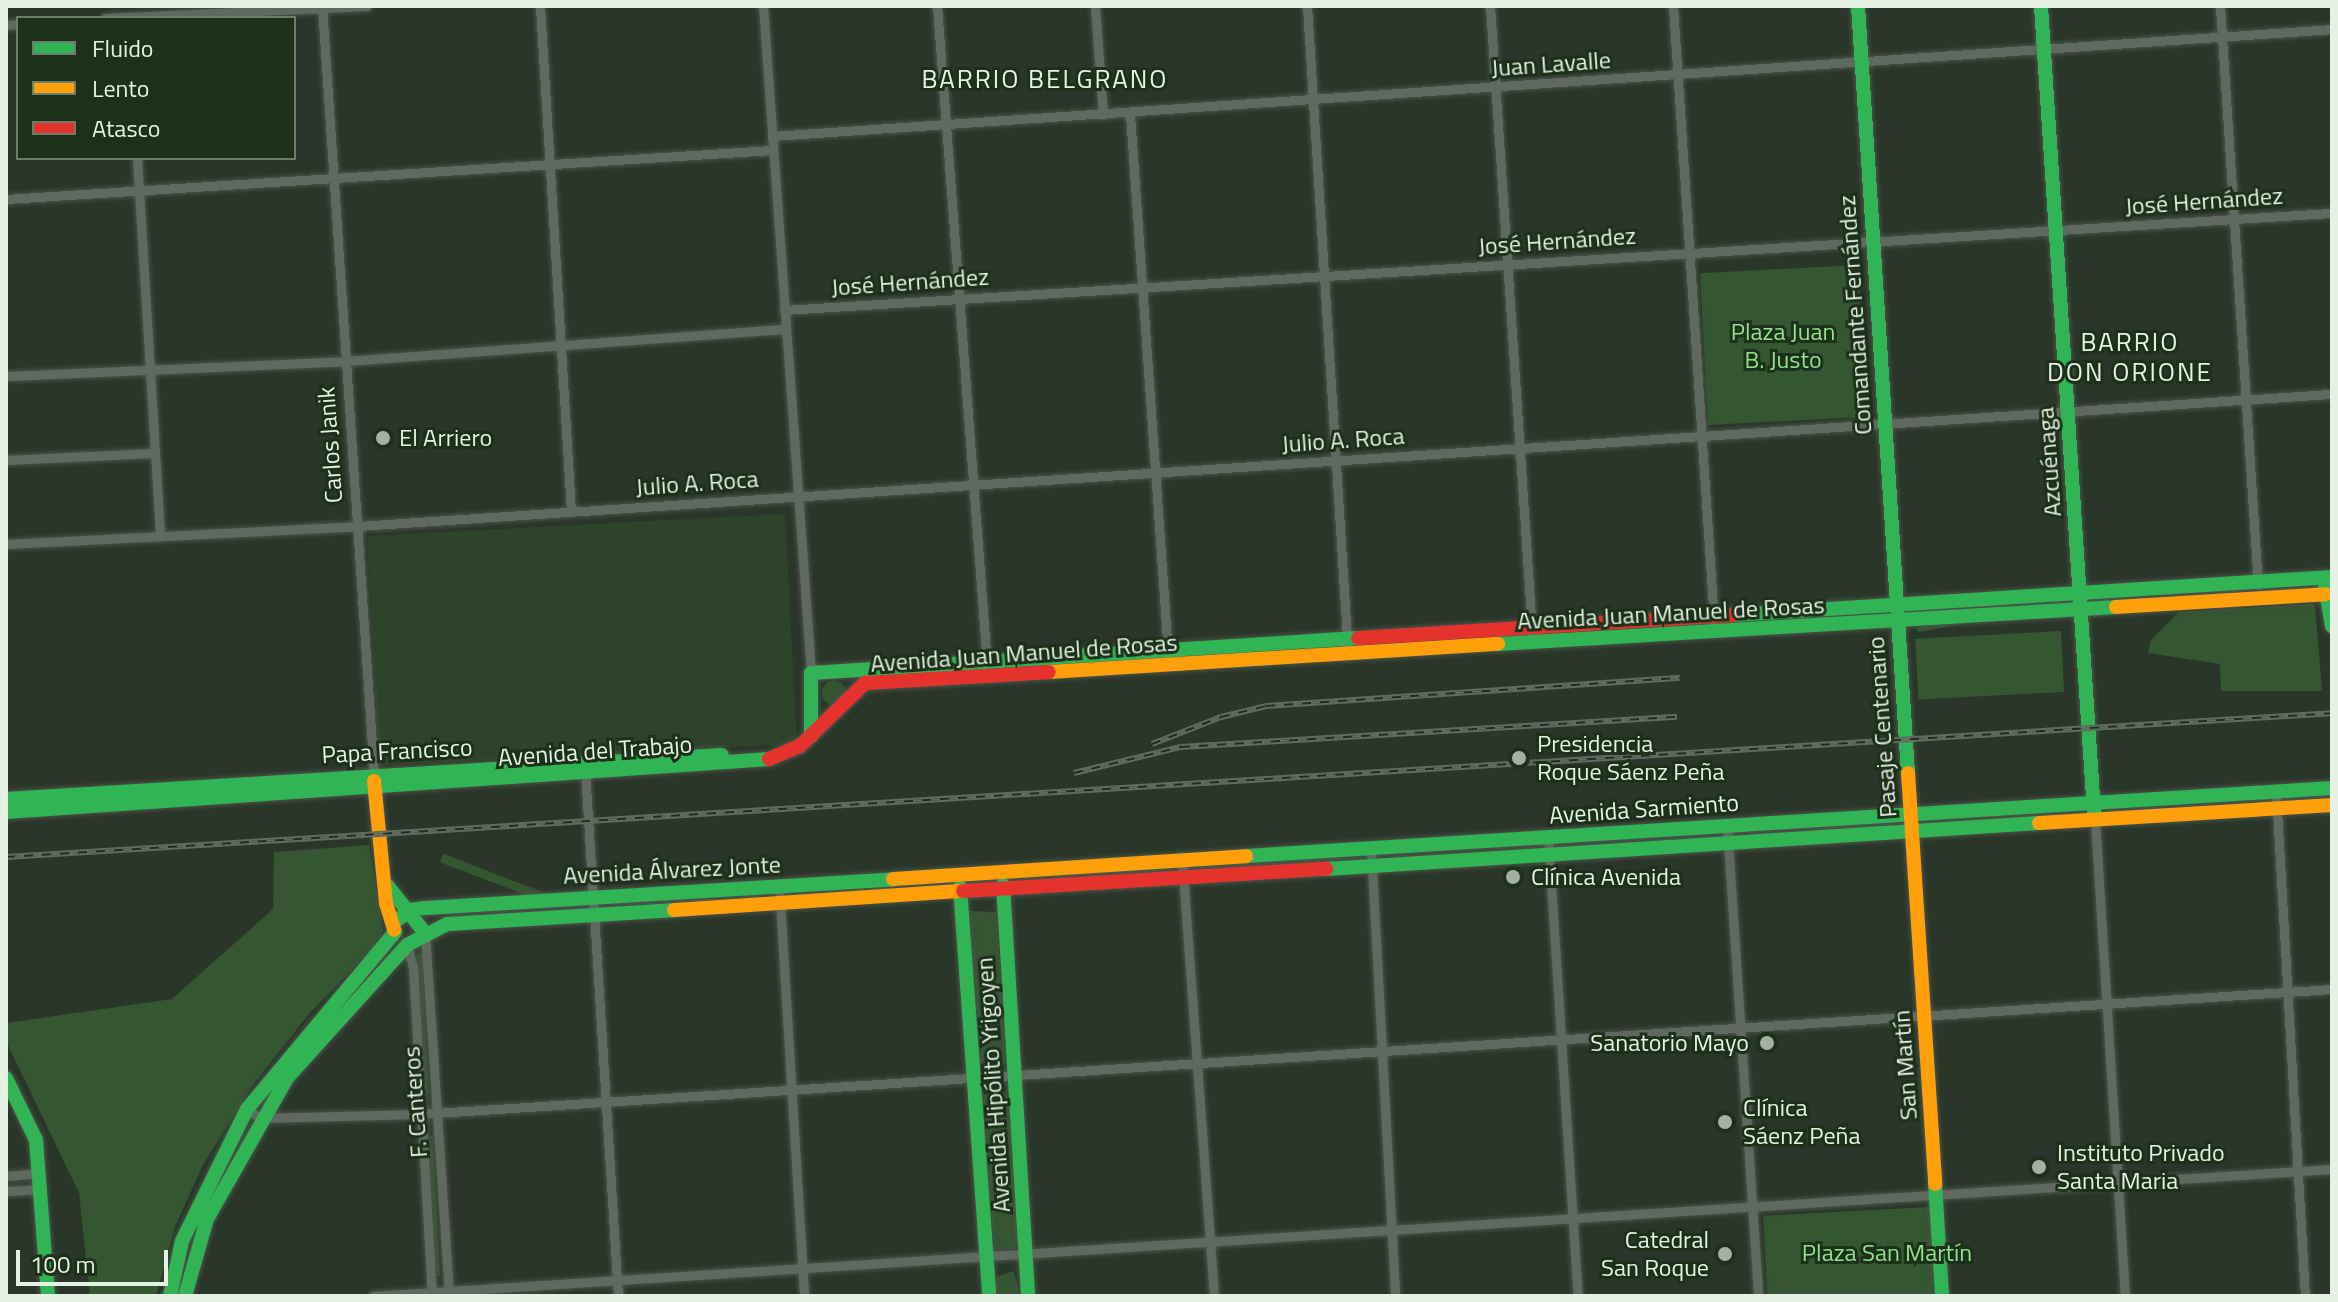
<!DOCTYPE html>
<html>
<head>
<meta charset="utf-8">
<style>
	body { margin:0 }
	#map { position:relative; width:2338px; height:1302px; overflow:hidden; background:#2a3629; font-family:"Titillium Web",sans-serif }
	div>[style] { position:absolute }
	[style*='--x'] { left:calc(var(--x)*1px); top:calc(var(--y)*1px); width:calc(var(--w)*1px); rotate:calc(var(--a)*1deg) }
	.built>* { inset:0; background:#2d442a; transform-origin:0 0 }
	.green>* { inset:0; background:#345631; transform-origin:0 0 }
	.round { border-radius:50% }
	.roads { filter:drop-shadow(0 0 2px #4a5449) drop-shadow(0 0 2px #4a5449) }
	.street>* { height:9px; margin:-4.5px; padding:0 4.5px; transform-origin:4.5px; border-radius:4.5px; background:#60695f }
	.fast>* { height:14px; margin:-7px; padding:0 7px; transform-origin:7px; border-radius:7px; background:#30b455 }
	.slow>* { height:14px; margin:-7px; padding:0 7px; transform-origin:7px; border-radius:7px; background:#ff9f0a }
	.jam>* { height:14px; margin:-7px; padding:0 7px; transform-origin:7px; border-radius:7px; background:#e5322d }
	.rail>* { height:6px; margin-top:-3px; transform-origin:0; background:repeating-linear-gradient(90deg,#1c301a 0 9px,#616b60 0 18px); box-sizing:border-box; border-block:2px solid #616b60 }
	.dots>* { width:22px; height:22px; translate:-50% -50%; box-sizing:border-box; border:4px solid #1c301a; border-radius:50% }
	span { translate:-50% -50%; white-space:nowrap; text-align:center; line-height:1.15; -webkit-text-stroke:6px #1c301a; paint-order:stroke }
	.street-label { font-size:24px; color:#e5f2e3 }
	.park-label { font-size:24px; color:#94e08c }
	.poi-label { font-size:24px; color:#e5f2e3 }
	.left { translate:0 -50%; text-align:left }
	.right { translate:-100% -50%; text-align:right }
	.neighbourhood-label { font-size:26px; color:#e5f2e3; letter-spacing:2px }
	.frame { position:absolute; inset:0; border:8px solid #e5f2e3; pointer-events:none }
	.legend { position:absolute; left:16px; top:16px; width:280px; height:144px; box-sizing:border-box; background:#1c301a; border:2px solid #6c7e6a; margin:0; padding:10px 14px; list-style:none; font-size:24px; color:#e5f2e3 }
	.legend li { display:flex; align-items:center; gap:16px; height:40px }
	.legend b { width:40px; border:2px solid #6c7e6a }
	.scale { position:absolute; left:16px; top:1250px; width:152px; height:36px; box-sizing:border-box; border:4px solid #e5f2e3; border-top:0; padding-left:10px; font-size:24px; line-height:28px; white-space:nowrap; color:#e5f2e3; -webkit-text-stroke:6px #1c301a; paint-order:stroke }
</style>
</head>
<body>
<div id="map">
	<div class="built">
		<i style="left:785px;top:514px;width:230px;height:418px;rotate:87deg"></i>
	</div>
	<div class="green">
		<i style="left:1858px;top:265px;width:152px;height:158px;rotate:87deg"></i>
		<i style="left:2242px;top:588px;width:6px;height:151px;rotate:81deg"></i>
		<i style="left:2059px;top:600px;width:5px;height:145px;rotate:79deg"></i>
		<i style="clip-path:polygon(2315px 604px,2322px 691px,2221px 691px,2220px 664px,2148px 653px,2151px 640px,2179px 612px)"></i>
		<i style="left:2061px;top:631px;width:61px;height:146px;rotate:87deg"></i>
		<i class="round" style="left:822px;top:681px;width:24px;height:24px"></i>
		<i style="left:1892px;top:824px;width:5px;height:146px;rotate:90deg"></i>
		<i style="clip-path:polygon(369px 845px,383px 931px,375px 946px,309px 1014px,252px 1086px,203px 1165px,174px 1229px,156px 1296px,90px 1296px,79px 1193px,6px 1041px,6px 1023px,172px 999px,273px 909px,274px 852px)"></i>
		<i style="clip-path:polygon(1344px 855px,1347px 861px,1203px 871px,1201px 866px)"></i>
		<i style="clip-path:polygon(1163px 866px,1166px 873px,1025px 883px,1025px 874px)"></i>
		<i style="clip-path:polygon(936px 882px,935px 887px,795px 896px,795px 890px)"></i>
		<i style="clip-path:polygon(760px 893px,754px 900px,616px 907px,616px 903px)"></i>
		<i style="left:574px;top:904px;width:9px;height:140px;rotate:111deg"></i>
		<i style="clip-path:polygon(969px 911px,996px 912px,1006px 1061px,1000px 1069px,986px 1071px,978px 1063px)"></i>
		<i style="clip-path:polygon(417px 953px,422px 953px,429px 1093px,425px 1093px)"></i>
		<i style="clip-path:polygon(1002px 1090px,1009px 1097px,1019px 1243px,1015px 1249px,994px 1250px,981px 1096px)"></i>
		<i style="clip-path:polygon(428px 1136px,433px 1136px,440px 1276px,436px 1276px)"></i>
		<i style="left:1929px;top:1207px;width:89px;height:166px;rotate:87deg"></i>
		<i style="clip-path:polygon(1014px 1271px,1020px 1296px,993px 1296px,992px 1278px)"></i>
	</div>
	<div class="roads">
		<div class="street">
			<i style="--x:322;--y:6;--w:770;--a:86.13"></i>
			<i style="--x:540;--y:6;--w:507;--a:86.49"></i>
			<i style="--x:763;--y:6;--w:669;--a:85.88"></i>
			<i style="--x:937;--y:6;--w:661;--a:85.66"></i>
			<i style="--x:1095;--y:6;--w:109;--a:85.8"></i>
			<i style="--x:1307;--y:6;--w:649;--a:86.38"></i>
			<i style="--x:1490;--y:6;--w:627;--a:86.16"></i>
			<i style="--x:1673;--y:6;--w:616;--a:86.19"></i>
			<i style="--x:2220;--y:6;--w:580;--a:86.25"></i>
			<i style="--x:105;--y:18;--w:262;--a:-2.6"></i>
			<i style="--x:6;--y:25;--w:12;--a:-5"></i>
			<i style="--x:1130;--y:114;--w:541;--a:85.97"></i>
			<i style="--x:772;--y:136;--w:1564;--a:-3.92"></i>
			<i style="--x:137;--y:158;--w:379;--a:86.5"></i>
			<i style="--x:6;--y:199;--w:769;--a:-3.66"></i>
			<i style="--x:784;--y:310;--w:1551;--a:-3.59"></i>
			<i style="--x:6;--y:376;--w:341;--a:-2.5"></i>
			<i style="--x:347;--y:361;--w:437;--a:-4.2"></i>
			<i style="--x:6;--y:460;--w:149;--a:-2.7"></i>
			<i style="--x:6;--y:544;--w:352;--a:-2.9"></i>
			<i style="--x:358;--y:526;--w:1978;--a:-3.83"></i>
			<i style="--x:585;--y:770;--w:527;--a:86.41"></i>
			<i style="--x:2276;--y:792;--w:505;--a:86.71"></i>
			<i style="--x:2095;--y:820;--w:477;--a:86.4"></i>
			<i style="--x:1727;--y:826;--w:471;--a:86.2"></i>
			<i style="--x:1548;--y:837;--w:460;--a:86.3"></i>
			<i style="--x:1371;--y:849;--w:448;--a:86.9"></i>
			<i style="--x:1182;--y:860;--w:437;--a:85.8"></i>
			<i style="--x:779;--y:885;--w:412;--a:86.5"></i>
			<i style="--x:425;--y:933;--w:364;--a:86.2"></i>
			<i style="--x:407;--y:945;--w:23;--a:75"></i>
			<i style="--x:413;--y:967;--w:330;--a:86.7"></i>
			<i style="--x:247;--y:1109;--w:16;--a:35"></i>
			<i style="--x:260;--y:1118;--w:160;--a:-1.4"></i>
			<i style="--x:420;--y:1114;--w:1916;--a:-3.74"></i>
			<i style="--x:6;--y:1176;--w:34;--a:-5"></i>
			<i style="--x:6;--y:1191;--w:36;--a:-3"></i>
			<i style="--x:373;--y:1296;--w:1963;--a:-3.71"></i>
		</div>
		<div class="fast">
			<i style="--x:1858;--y:6;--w:769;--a:86.27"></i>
			<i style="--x:2041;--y:6;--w:808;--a:86.24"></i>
			<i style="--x:2325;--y:586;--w:41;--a:80.1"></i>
			<i style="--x:1733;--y:615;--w:600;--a:-3.63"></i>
			<i style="--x:1498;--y:644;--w:619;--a:-3.43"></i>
			<i style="--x:811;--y:736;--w:63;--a:-90"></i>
			<i style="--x:811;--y:673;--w:548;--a:-3.66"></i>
			<i style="--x:6;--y:799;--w:717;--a:-3.52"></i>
			<i style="--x:6;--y:812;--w:765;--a:-3.97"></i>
			<i style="--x:1246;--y:856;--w:1088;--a:-3.58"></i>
			<i style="--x:1326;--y:869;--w:714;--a:-3.69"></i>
			<i style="--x:387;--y:885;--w:61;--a:51.6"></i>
			<i style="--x:1003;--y:885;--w:412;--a:86.5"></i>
			<i style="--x:960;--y:887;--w:410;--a:85.9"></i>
			<i style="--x:393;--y:923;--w:21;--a:-37"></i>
			<i style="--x:410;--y:910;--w:15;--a:-8"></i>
			<i style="--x:425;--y:908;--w:469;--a:-3.5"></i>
			<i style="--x:6;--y:1078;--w:69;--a:64.2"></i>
			<i style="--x:36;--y:1140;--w:156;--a:85.6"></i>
			<i style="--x:1935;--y:1184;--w:112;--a:86.4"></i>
			<i style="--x:170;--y:1296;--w:56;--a:-77.7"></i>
			<i style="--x:182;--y:1241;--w:147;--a:-63.8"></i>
			<i style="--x:247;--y:1109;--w:231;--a:-50.1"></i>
			<i style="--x:185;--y:1296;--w:80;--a:-74.1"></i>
			<i style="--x:207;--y:1219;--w:162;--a:-60.4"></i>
			<i style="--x:287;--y:1078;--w:179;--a:-47.9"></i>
			<i style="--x:407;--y:945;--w:45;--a:-27.7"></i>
			<i style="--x:447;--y:924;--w:227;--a:-3.5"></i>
		</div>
		<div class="slow">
			<i style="--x:2116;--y:607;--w:210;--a:-3.5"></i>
			<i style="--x:1049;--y:672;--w:450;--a:-3.6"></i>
			<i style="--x:1908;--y:773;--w:412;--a:86.2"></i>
			<i style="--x:374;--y:781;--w:123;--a:84.4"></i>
			<i style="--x:386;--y:903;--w:28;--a:73"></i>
			<i style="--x:2039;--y:823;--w:294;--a:-3.5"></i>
			<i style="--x:893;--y:879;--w:354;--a:-3.7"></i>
			<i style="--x:674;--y:910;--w:290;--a:-3.8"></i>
		</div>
		<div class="jam">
			<i style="--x:1358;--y:638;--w:376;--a:-3.5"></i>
			<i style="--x:769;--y:759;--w:34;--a:-23"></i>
			<i style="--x:800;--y:746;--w:91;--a:-44.1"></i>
			<i style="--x:865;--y:683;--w:184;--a:-3.4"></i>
			<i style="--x:963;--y:891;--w:364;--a:-3.5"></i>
		</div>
	</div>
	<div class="rail">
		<i style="--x:1152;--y:744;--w:74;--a:-21.4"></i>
		<i style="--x:1221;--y:717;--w:46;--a:-13.7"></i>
		<i style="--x:1266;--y:706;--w:415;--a:-3.9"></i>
		<i style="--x:1074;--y:773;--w:110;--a:-13.7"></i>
		<i style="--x:1181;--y:747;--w:497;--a:-3.5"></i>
		<i style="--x:6;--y:857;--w:2330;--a:-3.54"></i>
	</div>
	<div class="dots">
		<i style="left:383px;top:438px;background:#a4b0a2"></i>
		<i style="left:1519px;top:758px;background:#a4b0a2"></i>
		<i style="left:1513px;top:877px;background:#a4b0a2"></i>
		<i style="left:1767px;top:1043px;background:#a4b0a2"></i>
		<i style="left:1725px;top:1122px;background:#a4b0a2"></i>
		<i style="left:2039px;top:1167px;background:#a4b0a2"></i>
		<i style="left:1725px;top:1254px;background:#a4b0a2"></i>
	</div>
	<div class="street-label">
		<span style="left:1551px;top:64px;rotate:-4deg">Juan Lavalle</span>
		<span style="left:2204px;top:201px;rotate:-4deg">José Hernández</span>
		<span style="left:1557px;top:241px;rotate:-4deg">José Hernández</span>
		<span style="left:910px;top:282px;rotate:-4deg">José Hernández</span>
		<span style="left:1855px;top:315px;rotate:-94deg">Comandante Fernández</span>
		<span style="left:1343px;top:440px;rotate:-4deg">Julio A. Roca</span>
		<span style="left:330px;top:445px;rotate:-94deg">Carlos Janik</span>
		<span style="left:2049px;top:462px;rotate:-94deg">Azcuénaga</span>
		<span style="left:697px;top:483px;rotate:-4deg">Julio A. Roca</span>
		<span style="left:1671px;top:613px;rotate:-3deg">Avenida Juan Manuel de Rosas</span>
		<span style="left:1024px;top:653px;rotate:-4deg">Avenida Juan Manuel de Rosas</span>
		<span style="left:1882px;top:727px;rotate:-94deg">Pasaje Centenario</span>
		<span style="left:397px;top:751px;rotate:-3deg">Papa Francisco</span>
		<span style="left:595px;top:751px;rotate:-4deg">Avenida del Trabajo</span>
		<span style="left:1644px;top:809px;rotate:-4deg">Avenida Sarmiento</span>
		<span style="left:672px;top:870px;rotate:-3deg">Avenida Álvarez Jonte</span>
		<span style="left:1905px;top:1065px;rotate:-94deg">San Martín</span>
		<span style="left:993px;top:1085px;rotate:-94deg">Avenida Hipólito Yrigoyen</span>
		<span style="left:415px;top:1102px;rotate:-94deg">F. Canteros</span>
	</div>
	<div class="park-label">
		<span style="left:1783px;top:346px">Plaza Juan<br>B. Justo</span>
		<span style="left:1887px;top:1253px">Plaza San Martín</span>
	</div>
	<div class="poi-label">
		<span class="left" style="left:399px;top:438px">El Arriero</span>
		<span class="left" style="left:1537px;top:758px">Presidencia<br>Roque Sáenz Peña</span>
		<span class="left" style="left:1531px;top:877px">Clínica Avenida</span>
		<span class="right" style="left:1749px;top:1043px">Sanatorio Mayo</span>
		<span class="left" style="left:1743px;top:1122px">Clínica<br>Sáenz Peña</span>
		<span class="left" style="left:2057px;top:1167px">Instituto Privado<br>Santa Maria</span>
		<span class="right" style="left:1709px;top:1254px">Catedral<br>San Roque</span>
	</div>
	<div class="neighbourhood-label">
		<span style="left:1045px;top:79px">BARRIO BELGRANO</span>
		<span style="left:2130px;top:357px">BARRIO<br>DON ORIONE</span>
	</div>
	<div class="frame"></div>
	<ul class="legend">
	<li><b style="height:10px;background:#30b455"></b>Fluido</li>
	<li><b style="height:10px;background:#ff9f0a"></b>Lento</li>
	<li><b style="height:10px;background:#e5322d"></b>Atasco</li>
	</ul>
	<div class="scale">100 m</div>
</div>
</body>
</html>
